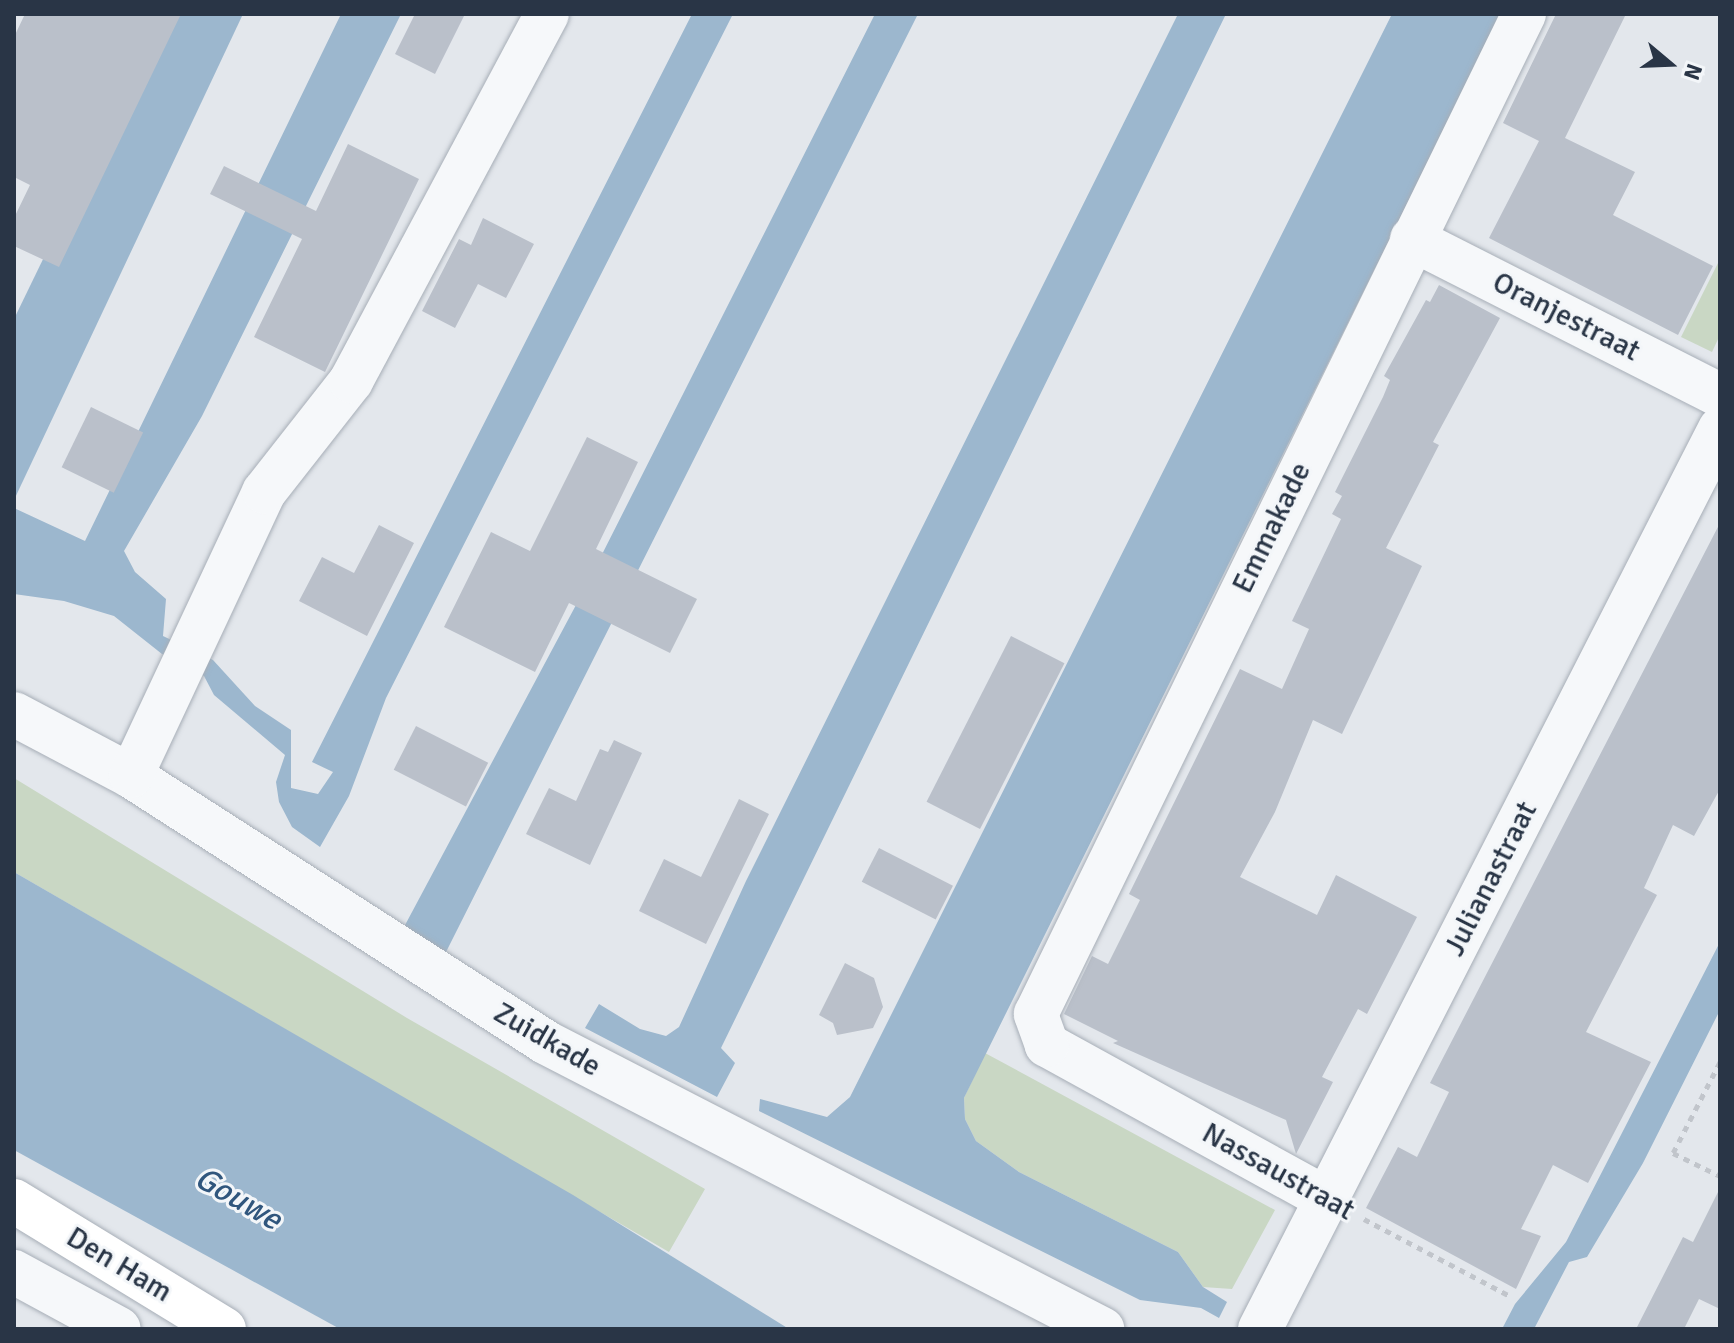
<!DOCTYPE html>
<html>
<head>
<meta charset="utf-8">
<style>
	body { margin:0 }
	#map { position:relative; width:1734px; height:1343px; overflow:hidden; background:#e3e7ec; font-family:Signika,sans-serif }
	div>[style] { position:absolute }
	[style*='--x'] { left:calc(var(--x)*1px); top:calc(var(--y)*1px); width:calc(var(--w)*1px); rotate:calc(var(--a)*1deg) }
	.green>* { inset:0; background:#c9d7c4 }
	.water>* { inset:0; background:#9cb7ce }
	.building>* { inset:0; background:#bac0ca; transform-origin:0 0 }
	.path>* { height:5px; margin-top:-2.5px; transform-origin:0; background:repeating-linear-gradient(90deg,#c1c5cb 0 6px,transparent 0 12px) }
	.roads { filter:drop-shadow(0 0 2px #a7aeb7) drop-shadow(0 0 2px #a7aeb7) }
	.minor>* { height:44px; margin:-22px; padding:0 22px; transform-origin:22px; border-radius:22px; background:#f6f8fa }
	.major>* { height:44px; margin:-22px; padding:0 22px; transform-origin:22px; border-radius:22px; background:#fff }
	span { translate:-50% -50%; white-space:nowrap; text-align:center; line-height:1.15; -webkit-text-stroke:6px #f3f6f9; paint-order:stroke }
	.street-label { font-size:30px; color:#293546 }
	.water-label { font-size:32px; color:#30567d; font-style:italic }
	.frame { position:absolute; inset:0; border:16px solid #293546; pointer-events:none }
	.north { position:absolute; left:1630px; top:24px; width:80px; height:80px; -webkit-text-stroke:6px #f3f6f9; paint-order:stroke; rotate:109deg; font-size:22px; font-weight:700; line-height:32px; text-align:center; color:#293546 }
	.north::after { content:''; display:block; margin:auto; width:28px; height:36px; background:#293546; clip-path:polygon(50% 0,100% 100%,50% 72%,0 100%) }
</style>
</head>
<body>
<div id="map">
	<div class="green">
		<i style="clip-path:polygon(1720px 259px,1720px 335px,1712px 352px,1681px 337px)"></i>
		<i style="clip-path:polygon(14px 778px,407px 1018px,705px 1189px,669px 1252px,14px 872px)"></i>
		<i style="clip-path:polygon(985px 1053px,1275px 1210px,1232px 1289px,1203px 1287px,1178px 1252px,1019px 1172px,976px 1141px,965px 1119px,964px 1098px)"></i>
	</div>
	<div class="water">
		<i style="clip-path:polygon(162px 14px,243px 14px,14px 500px,14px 319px)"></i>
		<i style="clip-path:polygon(341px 14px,401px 14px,202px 416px,124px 551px,135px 572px,166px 599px,163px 636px,213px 660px,255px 706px,291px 730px,291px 788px,318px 794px,333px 772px,312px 762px,692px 14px,733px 14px,386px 698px,349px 796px,320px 847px,292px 827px,279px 802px,276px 782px,285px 755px,214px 695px,204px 676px,162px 654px,114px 616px,64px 601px,14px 594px,14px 508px,85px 541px)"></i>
		<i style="clip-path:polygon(875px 14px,918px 14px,446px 952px,404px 927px,584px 590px)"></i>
		<i style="clip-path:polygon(1178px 14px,1226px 14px,721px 1048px,735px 1063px,717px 1097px,585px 1028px,599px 1004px,640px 1029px,666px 1036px,679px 1027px,746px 881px)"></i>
		<i style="clip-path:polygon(1392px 14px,1501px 14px,964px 1098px,965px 1119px,976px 1141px,1019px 1172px,1178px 1252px,1203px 1287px,1227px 1302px,1219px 1318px,1201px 1308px,1140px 1300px,759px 1111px,760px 1099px,827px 1117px,850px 1097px)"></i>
		<i style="clip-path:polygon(14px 872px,573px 1195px,789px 1329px,340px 1329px,14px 1150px)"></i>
		<i style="clip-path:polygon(1720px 942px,1720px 1010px,1643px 1163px,1587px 1257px,1569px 1262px,1534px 1329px,1502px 1329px,1515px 1304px,1566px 1242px)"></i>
	</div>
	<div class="building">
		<i style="clip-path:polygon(25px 14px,181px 14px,59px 267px,14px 246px,14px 218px,30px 185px,14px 177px,14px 37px)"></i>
		<i style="clip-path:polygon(415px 14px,465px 14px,435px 74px,395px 54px)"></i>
		<i style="clip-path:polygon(1556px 14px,1626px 14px,1565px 138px,1635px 172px,1613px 215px,1713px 266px,1678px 335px,1489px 238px,1539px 141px,1503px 123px)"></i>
		<i style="clip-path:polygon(348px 144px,419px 179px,325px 372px,254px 337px,302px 239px,210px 194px,224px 166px,316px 211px)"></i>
		<i style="clip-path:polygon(483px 218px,534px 244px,506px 298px,478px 284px,455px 328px,422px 311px,459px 239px,471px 245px)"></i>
		<i style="clip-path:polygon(1439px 285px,1500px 318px,1433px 442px,1439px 445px,1386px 548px,1422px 566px,1342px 734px,1313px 720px,1275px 812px,1240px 877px,1317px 915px,1336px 875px,1417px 917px,1367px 1014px,1358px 1009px,1322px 1077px,1333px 1082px,1296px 1154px,1286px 1120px,1113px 1043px,1118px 1041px,1064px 1014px,1092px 956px,1108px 964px,1140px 900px,1129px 894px,1240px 669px,1282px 689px,1309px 629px,1292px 621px,1341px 519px,1332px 514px,1342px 496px,1335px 492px,1383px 397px,1390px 380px,1384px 376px,1426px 300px,1430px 302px)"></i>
		<i style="left:91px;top:407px;width:58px;height:67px;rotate:26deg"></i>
		<i style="clip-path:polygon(587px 437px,638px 462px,596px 549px,697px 599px,670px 653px,569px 603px,535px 672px,444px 627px,491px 532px,530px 551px)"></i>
		<i style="clip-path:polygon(1720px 523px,1720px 789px,1694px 836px,1673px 825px,1644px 888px,1657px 895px,1586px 1032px,1651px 1062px,1588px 1183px,1553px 1165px,1521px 1229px,1541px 1236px,1516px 1289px,1366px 1208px,1398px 1147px,1417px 1157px,1449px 1092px,1430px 1083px)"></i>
		<i style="clip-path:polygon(379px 525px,414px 543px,367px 636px,299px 601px,322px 557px,354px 573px)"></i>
		<i style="left:1011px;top:636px;width:60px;height:186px;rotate:27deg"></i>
		<i style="left:416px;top:726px;width:81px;height:49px;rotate:27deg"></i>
		<i style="clip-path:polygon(614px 740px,642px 753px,590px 865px,526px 834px,549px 788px,576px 801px,600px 749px,608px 752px)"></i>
		<i style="clip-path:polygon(739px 799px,769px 814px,706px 944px,639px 911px,664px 859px,701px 877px)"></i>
		<i style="left:879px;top:848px;width:83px;height:38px;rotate:27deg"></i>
		<i style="clip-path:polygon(845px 963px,874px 978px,883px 1007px,873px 1028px,837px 1035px,833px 1023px,819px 1015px)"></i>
		<i style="clip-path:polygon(1720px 1188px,1720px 1309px,1699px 1299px,1684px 1329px,1636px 1329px,1683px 1237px,1693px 1242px)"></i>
	</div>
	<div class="path">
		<i style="--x:1720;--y:1062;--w:102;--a:117.3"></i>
		<i style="--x:1673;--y:1153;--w:52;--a:26.1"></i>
		<i style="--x:1364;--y:1219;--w:165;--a:27.8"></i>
	</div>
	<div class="roads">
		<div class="minor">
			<i style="--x:1412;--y:239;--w:345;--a:26.9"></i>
			<i style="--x:14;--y:714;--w:132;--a:27.9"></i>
			<i style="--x:131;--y:776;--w:492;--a:32.7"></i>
			<i style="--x:545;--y:1042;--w:627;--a:27.26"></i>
			<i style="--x:131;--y:776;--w:314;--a:-64.9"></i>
			<i style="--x:264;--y:492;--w:141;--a:-51.9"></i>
			<i style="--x:351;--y:381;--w:416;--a:-61.9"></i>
			<i style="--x:1327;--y:1199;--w:320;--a:-151.2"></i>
			<i style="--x:1047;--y:1045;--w:33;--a:-110"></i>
			<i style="--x:1036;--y:1014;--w:1113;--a:-63.99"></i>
			<i style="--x:14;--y:1272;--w:119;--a:28.5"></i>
			<i style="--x:1260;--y:1329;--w:1011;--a:-62.93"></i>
		</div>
		<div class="major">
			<i style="--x:14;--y:1201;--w:246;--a:31.4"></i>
		</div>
	</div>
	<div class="street-label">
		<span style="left:1566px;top:317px;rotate:27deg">Oranjestraat</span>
		<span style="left:1272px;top:528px;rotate:-64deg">Emmakade</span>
		<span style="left:1491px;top:879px;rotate:-63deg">Julianastraat</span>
		<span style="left:547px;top:1040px;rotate:30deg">Zuidkade</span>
		<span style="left:1278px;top:1172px;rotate:29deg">Nassaustraat</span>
		<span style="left:119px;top:1265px;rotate:31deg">Den Ham</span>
	</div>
	<div class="water-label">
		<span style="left:238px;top:1199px;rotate:30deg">Gouwe</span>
	</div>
	<div class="frame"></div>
	<div class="north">N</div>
</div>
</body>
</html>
